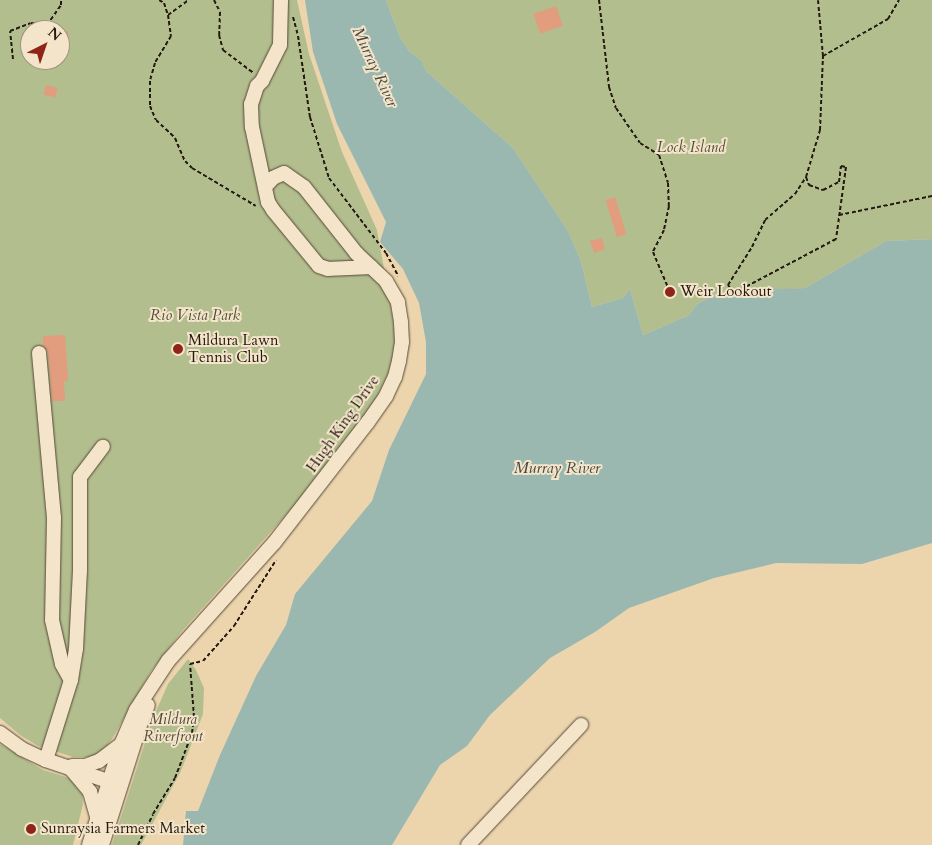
<!DOCTYPE html>
<html>
<head>
<meta charset="utf-8">
<style>
	body { margin:0 }
	#map { position:relative; width:932px; height:845px; overflow:hidden; background:#ecd5ad; font-family:Cardo,serif }
	div>[style] { position:absolute }
	[style*='--x'] { left:calc(var(--x)*1px); top:calc(var(--y)*1px); width:calc(var(--w)*1px); rotate:calc(var(--a)*1deg) }
	.green>* { inset:0; background:#b3be8e }
	.water>* { inset:0; background:#9ab8b0 }
	.building>* { inset:0; background:#e19d7e; transform-origin:0 0 }
	.path>* { height:2px; margin-top:-1px; transform-origin:0; background:repeating-linear-gradient(90deg,#241910 0 4px,transparent 0 6.5px) }
	.roads { filter:drop-shadow(0 0 1px #564837) drop-shadow(0 0 1px #564837) }
	.minor>* { height:14px; margin:-7px; padding:0 7px; transform-origin:7px; border-radius:7px; background:#f3e4ca }
	.dots>* { width:14px; height:14px; translate:-50% -50%; box-sizing:border-box; border:2px solid #f3e4ca; border-radius:50% }
	span { translate:-50% -50%; white-space:nowrap; text-align:center; line-height:1.15; -webkit-text-stroke:4px #f3e4ca; paint-order:stroke }
	.park-label { font-size:15px; color:#4f4b36; font-style:italic }
	.poi-label { font-size:15px; color:#241910 }
	.left { translate:0 -50%; text-align:left }
	.street-label { font-size:15px; color:#241910 }
	.water-label { font-size:16px; color:#474940; font-style:italic }
	.north { position:absolute; left:20px; top:20px; width:50px; height:50px; box-sizing:border-box; background:#f3e4ca; border:1px solid #a09380; border-radius:50%; rotate:41deg; font-size:14px; font-weight:700; line-height:20px; text-align:center; color:#241910 }
	.north::after { content:''; display:block; margin:auto; width:18px; height:22px; background:#8f2418; clip-path:polygon(50% 0,100% 100%,50% 72%,0 100%) }
</style>
</head>
<body>
<div id="map">
	<div class="green">
		<i style="clip-path:polygon(evenodd,0 0,297px 0,309px 54px,342px 152px,377px 230px,396px 335px,392px 367px,373px 405px,302px 497px,182px 631px,151px 671px,112px 739px,105px 749px,91px 757px,73px 757px,38px 746px,20px 735px,0 718px,0 0,30px 30px,60px 30px,60px 60px,30px 60px,30px 30px)"></i>
		<i style="clip-path:polygon(386px 0,932px 0,932px 239px,886px 241px,805px 288px,717px 294px,697px 304px,689px 315px,643px 335px,630px 289px,623px 298px,592px 307px,581px 261px,568px 231px,513px 148px,426px 71px,422px 61px,409px 51px,400px 37px)"></i>
		<i style="clip-path:polygon(188px 659px,196px 670px,204px 688px,203px 714px,181px 771px,141px 845px,112px 845px,153px 718px,168px 684px)"></i>
		<i style="clip-path:polygon(0 744px,43px 770px,72px 779px,82px 792px,83px 804px,73px 845px,0 845px)"></i>
	</div>
	<div class="water">
		<i style="clip-path:polygon(305px 0,386px 0,400px 37px,409px 51px,422px 61px,426px 71px,513px 148px,568px 231px,581px 261px,592px 307px,623px 298px,630px 289px,643px 335px,689px 315px,697px 304px,717px 294px,753px 290px,805px 288px,886px 241px,932px 239px,932px 543px,862px 564px,776px 563px,714px 578px,629px 608px,595px 632px,550px 658px,490px 715px,467px 746px,440px 765px,392px 845px,183px 845px,186px 811px,198px 811px,220px 755px,256px 676px,286px 625px,295px 594px,372px 501px,389px 450px,426px 374px,426px 342px,419px 303px,403px 269px,380px 242px,386px 222px,337px 124px,313px 52px)"></i>
	</div>
	<div class="building">
		<i style="left:556px;top:6px;width:21px;height:24px;rotate:71deg"></i>
		<i style="clip-path:polygon(60px 29px,69px 32px,62px 56px,60px 56px)"></i>
		<i style="left:46px;top:85px;width:12px;height:10px;rotate:14deg"></i>
		<i style="left:615px;top:197px;width:39px;height:10px;rotate:73deg"></i>
		<i style="clip-path:polygon(602px 238px,605px 249px,594px 253px,590px 241px)"></i>
		<i style="clip-path:polygon(65px 335px,68px 381px,64px 381px,65px 401px,52px 401px,48px 352px,43px 346px,43px 336px)"></i>
	</div>
	<div class="path">
		<i style="--x:159;--y:0;--w:6;--a:31"></i>
		<i style="--x:164;--y:3;--w:13;--a:72"></i>
		<i style="--x:168;--y:15;--w:21;--a:82"></i>
		<i style="--x:171;--y:36;--w:31;--a:121"></i>
		<i style="--x:155;--y:63;--w:19;--a:106"></i>
		<i style="--x:150;--y:81;--w:25;--a:90"></i>
		<i style="--x:150;--y:106;--w:15;--a:67"></i>
		<i style="--x:156;--y:120;--w:26;--a:43"></i>
		<i style="--x:175;--y:138;--w:25;--a:67"></i>
		<i style="--x:185;--y:161;--w:10;--a:45"></i>
		<i style="--x:192;--y:168;--w:74;--a:30.7"></i>
		<i style="--x:214;--y:0;--w:13;--a:63"></i>
		<i style="--x:220;--y:12;--w:23;--a:92"></i>
		<i style="--x:219;--y:35;--w:16;--a:75"></i>
		<i style="--x:223;--y:50;--w:38;--a:37"></i>
		<i style="--x:599;--y:0;--w:88;--a:83.4"></i>
		<i style="--x:609;--y:87;--w:22;--a:72"></i>
		<i style="--x:616;--y:108;--w:42;--a:55.6"></i>
		<i style="--x:640;--y:143;--w:22;--a:32"></i>
		<i style="--x:659;--y:155;--w:29;--a:72"></i>
		<i style="--x:668;--y:183;--w:23;--a:88"></i>
		<i style="--x:669;--y:206;--w:25;--a:102"></i>
		<i style="--x:664;--y:230;--w:25;--a:117"></i>
		<i style="--x:653;--y:252;--w:43;--a:67"></i>
		<i style="--x:168;--y:15;--w:26;--a:-36"></i>
		<i style="--x:293;--y:17;--w:20;--a:75"></i>
		<i style="--x:298;--y:36;--w:82;--a:81.6"></i>
		<i style="--x:310;--y:117;--w:64;--a:72.7"></i>
		<i style="--x:329;--y:178;--w:94;--a:52.8"></i>
		<i style="--x:386;--y:253;--w:26;--a:62"></i>
		<i style="--x:823;--y:56;--w:75;--a:-29.6"></i>
		<i style="--x:888;--y:19;--w:22;--a:-60"></i>
		<i style="--x:13;--y:59;--w:28;--a:-96"></i>
		<i style="--x:10;--y:31;--w:22;--a:-21"></i>
		<i style="--x:31;--y:23;--w:16;--a:7"></i>
		<i style="--x:47;--y:25;--w:24;--a:-55"></i>
		<i style="--x:61;--y:5;--w:5;--a:-90"></i>
		<i style="--x:806;--y:177;--w:9;--a:69"></i>
		<i style="--x:809;--y:185;--w:15;--a:20"></i>
		<i style="--x:823;--y:190;--w:18;--a:-27"></i>
		<i style="--x:839;--y:182;--w:16;--a:-83"></i>
		<i style="--x:841;--y:166;--w:5;--a:11"></i>
		<i style="--x:846;--y:167;--w:73;--a:97.9"></i>
		<i style="--x:836;--y:239;--w:115;--a:152.1"></i>
		<i style="--x:734;--y:293;--w:10;--a:-127"></i>
		<i style="--x:728;--y:285;--w:45;--a:-57.7"></i>
		<i style="--x:752;--y:247;--w:30;--a:-64"></i>
		<i style="--x:765;--y:220;--w:40;--a:-41"></i>
		<i style="--x:795;--y:194;--w:20;--a:-57"></i>
		<i style="--x:806;--y:177;--w:49;--a:-73.4"></i>
		<i style="--x:820;--y:130;--w:74;--a:-87.7"></i>
		<i style="--x:823;--y:56;--w:56;--a:-95.1"></i>
		<i style="--x:839;--y:215;--w:95;--a:-11.5"></i>
		<i style="--x:138;--y:845;--w:34;--a:-64"></i>
		<i style="--x:153;--y:814;--w:42;--a:-58.6"></i>
		<i style="--x:175;--y:778;--w:48;--a:-69.3"></i>
		<i style="--x:192;--y:733;--w:16;--a:-83"></i>
		<i style="--x:194;--y:717;--w:53;--a:-94.3"></i>
		<i style="--x:190;--y:664;--w:13;--a:-13"></i>
		<i style="--x:203;--y:661;--w:47;--a:-48.5"></i>
		<i style="--x:234;--y:626;--w:78;--a:-57.5"></i>
	</div>
	<div class="roads">
		<div class="minor">
			<i style="--x:281;--y:0;--w:45;--a:91.3"></i>
			<i style="--x:280;--y:45;--w:40;--a:116.6"></i>
			<i style="--x:262;--y:81;--w:7;--a:135"></i>
			<i style="--x:257;--y:86;--w:19;--a:108"></i>
			<i style="--x:251;--y:104;--w:23;--a:88"></i>
			<i style="--x:252;--y:127;--w:77;--a:78"></i>
			<i style="--x:268;--y:202;--w:9;--a:58"></i>
			<i style="--x:273;--y:210;--w:72;--a:50.6"></i>
			<i style="--x:319;--y:266;--w:9;--a:18"></i>
			<i style="--x:328;--y:269;--w:43;--a:-2.7"></i>
			<i style="--x:39;--y:353;--w:166;--a:84.8"></i>
			<i style="--x:54;--y:518;--w:102;--a:91.1"></i>
			<i style="--x:52;--y:620;--w:45;--a:77.2"></i>
			<i style="--x:62;--y:664;--w:18;--a:61"></i>
			<i style="--x:71;--y:680;--w:84;--a:107.4"></i>
			<i style="--x:71;--y:680;--w:31;--a:-81"></i>
			<i style="--x:76;--y:649;--w:78;--a:-87.1"></i>
			<i style="--x:80;--y:571;--w:94;--a:-90"></i>
			<i style="--x:80;--y:477;--w:38;--a:-53"></i>
			<i style="--x:0;--y:733;--w:27;--a:36"></i>
			<i style="--x:22;--y:749;--w:26;--a:25"></i>
			<i style="--x:46;--y:760;--w:75;--a:18.7"></i>
			<i style="--x:72;--y:766;--w:13;--a:0"></i>
			<i style="--x:85;--y:766;--w:15;--a:-20"></i>
			<i style="--x:99;--y:761;--w:26;--a:-37"></i>
			<i style="--x:71;--y:769;--w:30;--a:50"></i>
			<i style="--x:90;--y:792;--w:26;--a:74"></i>
			<i style="--x:89;--y:845;--w:103;--a:-72.4"></i>
			<i style="--x:120;--y:747;--w:40;--a:-66.6"></i>
			<i style="--x:136;--y:710;--w:59;--a:-56.9"></i>
			<i style="--x:168;--y:661;--w:159;--a:-48.1"></i>
			<i style="--x:274;--y:543;--w:153;--a:-52.2"></i>
			<i style="--x:368;--y:422;--w:32;--a:-55"></i>
			<i style="--x:386;--y:396;--w:21;--a:-65"></i>
			<i style="--x:395;--y:377;--w:16;--a:-76"></i>
			<i style="--x:399;--y:361;--w:19;--a:-81"></i>
			<i style="--x:402;--y:342;--w:20;--a:-93"></i>
			<i style="--x:401;--y:322;--w:20;--a:-99"></i>
			<i style="--x:398;--y:302;--w:24;--a:-120"></i>
			<i style="--x:386;--y:281;--w:40;--a:-137"></i>
			<i style="--x:357;--y:254;--w:85;--a:-128.3"></i>
			<i style="--x:304;--y:187;--w:24;--a:-145"></i>
			<i style="--x:284;--y:173;--w:12;--a:156"></i>
			<i style="--x:273;--y:178;--w:12;--a:132"></i>
			<i style="--x:102;--y:845;--w:129;--a:-72.4"></i>
			<i style="--x:141;--y:722;--w:18;--a:-68"></i>
			<i style="--x:468;--y:845;--w:165;--a:-46.7"></i>
		</div>
	</div>
	<div class="dots">
		<i style="left:670px;top:292px;background:#8f2418"></i>
		<i style="left:178px;top:349px;background:#8f2418"></i>
		<i style="left:31px;top:829px;background:#8f2418"></i>
	</div>
	<div class="park-label">
		<span style="left:691px;top:148px">Lock Island</span>
		<span style="left:195px;top:316px">Rio Vista Park</span>
		<span style="left:173px;top:728px">Mildura<br>Riverfront</span>
	</div>
	<div class="poi-label">
		<span class="left" style="left:680px;top:292px">Weir Lookout</span>
		<span class="left" style="left:188px;top:349px">Mildura Lawn<br>Tennis Club</span>
		<span class="left" style="left:41px;top:829px">Sunraysia Farmers Market</span>
	</div>
	<div class="street-label">
		<span style="left:343px;top:424px;rotate:-55deg">Hugh King Drive</span>
	</div>
	<div class="water-label">
		<span style="left:375px;top:67px;rotate:65deg">Murray River</span>
		<span style="left:557px;top:468px">Murray River</span>
	</div>
	<div class="north">N</div>
</div>
</body>
</html>
